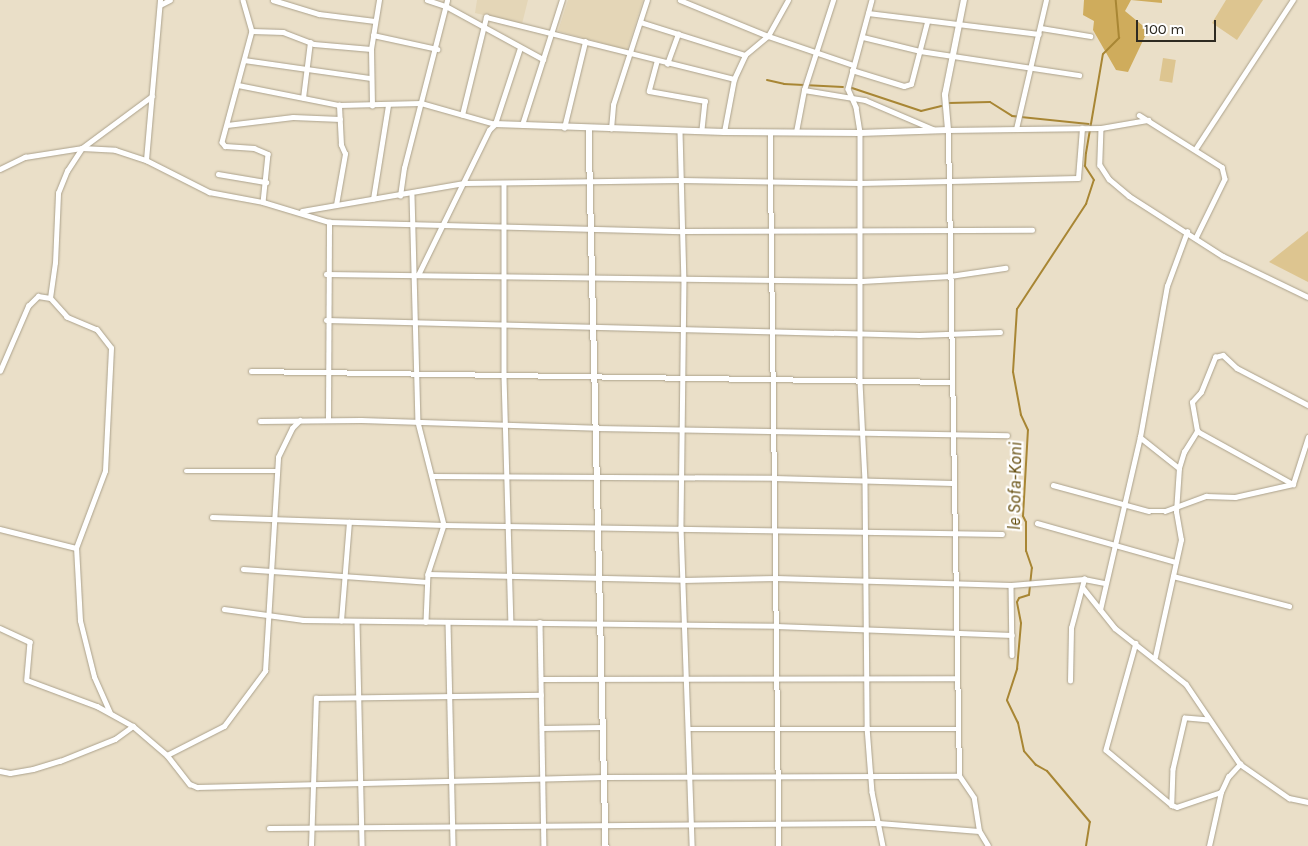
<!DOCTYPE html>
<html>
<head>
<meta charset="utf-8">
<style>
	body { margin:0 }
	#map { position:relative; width:1308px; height:846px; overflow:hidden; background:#eadfc8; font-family:Karla,sans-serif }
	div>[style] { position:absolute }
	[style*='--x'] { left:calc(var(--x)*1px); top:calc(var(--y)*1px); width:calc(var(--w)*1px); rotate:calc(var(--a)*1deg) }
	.built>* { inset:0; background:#e4d6b7 }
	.green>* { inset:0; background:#ddc590; transform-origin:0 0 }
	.forest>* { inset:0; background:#cfac5c }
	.stream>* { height:2px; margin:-1px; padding:0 1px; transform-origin:1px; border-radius:1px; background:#a88634 }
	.roads { filter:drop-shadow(0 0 1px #aba18b) drop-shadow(0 0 1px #aba18b) }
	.minor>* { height:4.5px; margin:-2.25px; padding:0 2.25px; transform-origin:2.25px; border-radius:2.25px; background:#fff }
	.tertiary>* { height:5.5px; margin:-2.75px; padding:0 2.75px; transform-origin:2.75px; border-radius:2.75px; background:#fff }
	span { translate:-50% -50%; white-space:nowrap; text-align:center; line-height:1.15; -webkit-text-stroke:4.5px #fff; paint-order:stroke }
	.water-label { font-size:18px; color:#614908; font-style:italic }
	.scale { position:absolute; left:1136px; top:20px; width:80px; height:22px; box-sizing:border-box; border:2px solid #2e2a21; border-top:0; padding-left:6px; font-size:15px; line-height:18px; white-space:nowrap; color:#2e2a21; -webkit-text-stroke:4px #fff; paint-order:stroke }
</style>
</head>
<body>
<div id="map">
	<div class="built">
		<i style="clip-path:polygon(477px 0,528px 0,522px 24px,475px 13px)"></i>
		<i style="clip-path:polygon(568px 0,643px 0,627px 50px,558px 31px)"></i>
	</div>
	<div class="green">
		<i style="clip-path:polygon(1226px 0,1263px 0,1237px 40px,1212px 23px)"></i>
		<i style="left:1163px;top:58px;width:13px;height:23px;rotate:9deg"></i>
		<i style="clip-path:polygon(1308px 231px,1308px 282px,1269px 262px)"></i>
	</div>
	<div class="forest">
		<i style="clip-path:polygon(1084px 0,1162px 0,1162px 3px,1131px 0,1125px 11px,1148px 30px,1128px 72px,1116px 70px,1093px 30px,1094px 21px,1083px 15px)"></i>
	</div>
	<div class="stream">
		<i style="--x:767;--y:80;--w:17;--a:13"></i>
		<i style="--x:784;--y:84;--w:59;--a:2.9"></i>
		<i style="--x:852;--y:88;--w:73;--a:18.4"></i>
		<i style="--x:921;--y:111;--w:21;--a:-14"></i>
		<i style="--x:949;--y:103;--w:41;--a:-1.4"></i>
		<i style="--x:990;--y:102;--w:26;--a:32"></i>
		<i style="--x:1012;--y:116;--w:77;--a:5.9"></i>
		<i style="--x:1086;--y:846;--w:24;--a:-81"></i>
		<i style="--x:1090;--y:822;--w:67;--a:-130.1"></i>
		<i style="--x:1047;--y:771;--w:13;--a:-151"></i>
		<i style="--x:1036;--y:765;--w:18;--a:-131"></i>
		<i style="--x:1024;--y:751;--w:29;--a:-102"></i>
		<i style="--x:1018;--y:723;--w:25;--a:-116"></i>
		<i style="--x:1007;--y:700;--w:33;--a:-72"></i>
		<i style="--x:1017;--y:669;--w:46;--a:-85"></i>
		<i style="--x:1021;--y:623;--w:21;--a:-101"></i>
		<i style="--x:1017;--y:602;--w:4;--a:-63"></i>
		<i style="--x:1019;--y:598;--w:10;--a:-17"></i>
		<i style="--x:1029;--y:595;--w:27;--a:-84"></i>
		<i style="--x:1032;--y:568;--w:18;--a:-109"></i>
		<i style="--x:1026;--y:551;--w:29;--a:-90"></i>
		<i style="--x:1026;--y:522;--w:7;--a:-117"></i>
		<i style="--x:1023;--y:516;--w:86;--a:-86.7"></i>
		<i style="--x:1028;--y:430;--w:17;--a:-115"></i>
		<i style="--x:1021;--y:415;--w:44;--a:-100.5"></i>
		<i style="--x:1013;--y:372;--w:63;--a:-86.4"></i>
		<i style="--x:1017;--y:309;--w:126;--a:-56.7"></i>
		<i style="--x:1086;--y:204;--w:25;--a:-72"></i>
		<i style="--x:1094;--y:180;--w:17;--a:-123"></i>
		<i style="--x:1085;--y:166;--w:13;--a:-86"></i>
		<i style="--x:1086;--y:153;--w:100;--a:-80.3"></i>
		<i style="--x:1103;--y:54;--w:23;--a:-45"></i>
		<i style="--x:1119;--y:38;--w:38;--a:-95"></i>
	</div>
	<div class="roads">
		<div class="minor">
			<i style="--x:243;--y:0;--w:32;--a:74"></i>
			<i style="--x:252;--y:31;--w:115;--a:105.1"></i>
			<i style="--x:222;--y:142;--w:5;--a:53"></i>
			<i style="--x:225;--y:146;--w:29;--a:4"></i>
			<i style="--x:254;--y:148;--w:15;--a:23"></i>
			<i style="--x:268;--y:154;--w:48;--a:95.9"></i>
			<i style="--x:273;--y:0;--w:48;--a:16.9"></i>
			<i style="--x:319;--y:14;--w:56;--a:7.1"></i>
			<i style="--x:427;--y:0;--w:20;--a:18"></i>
			<i style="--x:446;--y:6;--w:111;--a:28.7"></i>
			<i style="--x:680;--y:0;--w:95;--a:22.2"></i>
			<i style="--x:768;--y:36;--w:90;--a:18.8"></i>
			<i style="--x:872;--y:0;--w:92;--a:105.1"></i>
			<i style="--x:848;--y:89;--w:20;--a:66"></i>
			<i style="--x:856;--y:107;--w:26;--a:81"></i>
			<i style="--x:860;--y:133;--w:249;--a:90"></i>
			<i style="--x:860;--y:382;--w:99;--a:87.1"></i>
			<i style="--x:865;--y:481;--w:246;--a:89.5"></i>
			<i style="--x:867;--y:727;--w:65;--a:85.6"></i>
			<i style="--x:872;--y:792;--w:55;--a:78.5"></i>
			<i style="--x:160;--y:5;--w:11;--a:-27"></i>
			<i style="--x:868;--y:13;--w:172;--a:7"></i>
			<i style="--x:640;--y:22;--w:110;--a:17.4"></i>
			<i style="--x:1041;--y:28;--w:50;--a:9.3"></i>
			<i style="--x:252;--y:31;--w:31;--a:2"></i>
			<i style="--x:283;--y:32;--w:33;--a:21"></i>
			<i style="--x:314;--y:44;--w:57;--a:5"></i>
			<i style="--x:373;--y:35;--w:66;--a:12.3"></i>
			<i style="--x:863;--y:37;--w:59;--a:13.8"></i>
			<i style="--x:920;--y:51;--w:161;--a:8.6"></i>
			<i style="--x:244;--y:60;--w:128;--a:8.1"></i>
			<i style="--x:657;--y:62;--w:30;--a:105"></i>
			<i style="--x:649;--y:91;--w:57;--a:10.1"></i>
			<i style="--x:705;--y:101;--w:30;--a:96"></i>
			<i style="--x:667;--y:64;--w:32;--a:-70"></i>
			<i style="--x:852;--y:70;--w:54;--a:17.1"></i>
			<i style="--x:904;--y:86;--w:7;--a:-16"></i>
			<i style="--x:911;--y:84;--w:64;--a:-75.5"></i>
			<i style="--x:238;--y:85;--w:103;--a:11.2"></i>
			<i style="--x:339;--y:105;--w:82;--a:-1.4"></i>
			<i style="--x:421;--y:103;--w:77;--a:15.8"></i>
			<i style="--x:804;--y:90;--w:62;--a:9.3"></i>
			<i style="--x:865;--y:100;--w:74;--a:23.1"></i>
			<i style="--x:303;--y:98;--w:56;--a:-82.9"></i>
			<i style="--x:372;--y:106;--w:57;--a:-91"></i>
			<i style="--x:371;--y:49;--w:50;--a:-80.7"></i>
			<i style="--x:462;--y:115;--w:101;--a:-76.2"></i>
			<i style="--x:486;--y:17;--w:256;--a:14"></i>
			<i style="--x:1139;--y:115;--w:98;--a:32.1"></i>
			<i style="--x:1222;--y:167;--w:12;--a:76"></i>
			<i style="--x:1225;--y:179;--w:66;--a:116.2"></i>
			<i style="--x:227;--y:125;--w:66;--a:-6.9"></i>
			<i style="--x:293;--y:117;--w:47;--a:2.4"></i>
			<i style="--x:522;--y:125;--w:131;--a:-72.3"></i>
			<i style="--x:564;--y:128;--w:89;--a:-76.3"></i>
			<i style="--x:1101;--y:128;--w:37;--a:92"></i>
			<i style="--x:1100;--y:165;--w:17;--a:57"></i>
			<i style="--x:1109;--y:179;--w:26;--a:40"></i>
			<i style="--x:1129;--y:196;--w:112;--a:32.6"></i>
			<i style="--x:1223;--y:256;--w:94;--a:25.8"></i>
			<i style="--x:611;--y:129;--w:24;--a:-85"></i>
			<i style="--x:613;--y:105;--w:110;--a:-72.1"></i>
			<i style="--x:1016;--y:129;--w:132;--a:-76.9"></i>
			<i style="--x:680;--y:131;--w:148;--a:88.5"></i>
			<i style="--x:684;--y:279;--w:248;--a:90.7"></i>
			<i style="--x:681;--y:527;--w:319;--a:88"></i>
			<i style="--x:724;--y:132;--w:54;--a:-79.3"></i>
			<i style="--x:734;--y:79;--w:26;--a:-65"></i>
			<i style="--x:745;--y:55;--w:30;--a:-40"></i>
			<i style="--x:768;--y:36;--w:41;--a:-60.9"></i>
			<i style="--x:770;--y:132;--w:714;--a:89.28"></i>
			<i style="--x:796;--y:132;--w:43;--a:-79.2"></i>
			<i style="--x:804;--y:90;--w:95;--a:-72.1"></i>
			<i style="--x:1196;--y:148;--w:177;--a:-56.8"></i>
			<i style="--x:146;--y:160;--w:161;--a:-85"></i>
			<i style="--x:0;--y:169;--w:28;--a:-26"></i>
			<i style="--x:25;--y:157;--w:58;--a:-9"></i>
			<i style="--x:82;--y:148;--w:33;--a:3"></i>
			<i style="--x:115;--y:150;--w:33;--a:18"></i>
			<i style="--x:146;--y:160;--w:71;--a:26.9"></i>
			<i style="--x:209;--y:192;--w:55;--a:10.5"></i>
			<i style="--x:263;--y:202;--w:69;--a:16.9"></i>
			<i style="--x:329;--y:222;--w:353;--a:1.5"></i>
			<i style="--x:682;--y:231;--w:350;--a:-0.2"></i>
			<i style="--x:218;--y:174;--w:49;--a:9.5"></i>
			<i style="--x:504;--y:183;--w:193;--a:90"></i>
			<i style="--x:504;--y:376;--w:246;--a:88.4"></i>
			<i style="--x:412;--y:195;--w:227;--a:88.5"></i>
			<i style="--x:418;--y:422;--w:106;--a:75.8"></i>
			<i style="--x:444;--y:525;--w:52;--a:108.1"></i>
			<i style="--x:428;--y:574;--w:48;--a:92.4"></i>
			<i style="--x:400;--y:196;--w:28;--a:-82"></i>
			<i style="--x:404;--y:168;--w:173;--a:-75.6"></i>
			<i style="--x:373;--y:199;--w:95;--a:-80.9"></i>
			<i style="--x:336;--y:205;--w:52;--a:-80"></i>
			<i style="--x:345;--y:154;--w:10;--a:-114"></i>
			<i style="--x:341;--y:145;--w:40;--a:-92.9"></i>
			<i style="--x:302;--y:211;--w:164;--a:-9.8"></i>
			<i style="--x:464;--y:183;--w:217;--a:-0.8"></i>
			<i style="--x:681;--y:180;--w:178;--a:1"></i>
			<i style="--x:859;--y:183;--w:219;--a:-1.3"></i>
			<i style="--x:1078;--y:178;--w:50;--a:-85.4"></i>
			<i style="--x:326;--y:274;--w:536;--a:0.75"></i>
			<i style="--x:862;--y:281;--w:88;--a:-3.3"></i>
			<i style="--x:950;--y:276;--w:56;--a:-8.3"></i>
			<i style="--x:418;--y:275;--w:161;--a:-63.9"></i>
			<i style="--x:489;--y:130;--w:8;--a:-45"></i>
			<i style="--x:495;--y:124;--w:80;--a:-71.8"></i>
			<i style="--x:326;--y:320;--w:593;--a:1.45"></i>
			<i style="--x:919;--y:335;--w:81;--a:-2.1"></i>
			<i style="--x:0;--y:371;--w:71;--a:-66.7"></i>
			<i style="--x:28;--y:306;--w:14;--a:-45"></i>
			<i style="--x:38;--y:296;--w:12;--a:9"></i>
			<i style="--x:251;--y:371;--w:699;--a:0.9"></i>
			<i style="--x:328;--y:420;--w:198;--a:-89.7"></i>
			<i style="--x:260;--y:421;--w:101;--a:-0.6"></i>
			<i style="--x:361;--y:420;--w:235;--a:1.9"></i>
			<i style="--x:596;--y:428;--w:411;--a:1"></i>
			<i style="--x:1197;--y:431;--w:110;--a:28.9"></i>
			<i style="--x:1140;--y:437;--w:50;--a:38.5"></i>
			<i style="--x:186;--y:471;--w:91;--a:0"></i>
			<i style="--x:432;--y:476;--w:342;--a:0.3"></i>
			<i style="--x:774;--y:478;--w:178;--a:1.6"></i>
			<i style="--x:1053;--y:485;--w:99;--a:15.2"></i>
			<i style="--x:1149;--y:511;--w:16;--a:0"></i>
			<i style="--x:1165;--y:511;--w:44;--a:-20.1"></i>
			<i style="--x:1206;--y:496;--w:29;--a:2"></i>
			<i style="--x:1235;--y:497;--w:59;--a:-12.6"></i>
			<i style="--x:1293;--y:484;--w:49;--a:-72.3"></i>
			<i style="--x:212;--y:517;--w:232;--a:2"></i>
			<i style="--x:444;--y:525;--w:558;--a:0.92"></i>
			<i style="--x:1037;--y:523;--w:144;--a:15.7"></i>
			<i style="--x:0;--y:529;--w:78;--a:14"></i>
			<i style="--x:243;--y:569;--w:184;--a:4"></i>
			<i style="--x:428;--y:574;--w:255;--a:1.3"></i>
			<i style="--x:683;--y:580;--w:93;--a:-1.2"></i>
			<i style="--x:776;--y:578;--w:235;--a:1.7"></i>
			<i style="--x:1011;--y:585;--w:73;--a:-4.7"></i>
			<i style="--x:1084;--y:579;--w:21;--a:11"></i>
			<i style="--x:1173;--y:576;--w:120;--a:14.5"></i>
			<i style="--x:1011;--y:585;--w:70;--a:89.2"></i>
			<i style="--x:1083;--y:588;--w:51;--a:51.3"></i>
			<i style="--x:1115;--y:628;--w:90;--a:38.3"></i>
			<i style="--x:1186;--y:684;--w:97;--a:56"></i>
			<i style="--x:1240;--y:764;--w:60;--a:34.8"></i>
			<i style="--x:1289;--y:798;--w:19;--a:12"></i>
			<i style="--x:224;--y:609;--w:80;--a:7.9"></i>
			<i style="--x:303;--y:620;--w:473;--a:0.7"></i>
			<i style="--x:776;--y:626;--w:236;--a:2.2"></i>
			<i style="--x:1100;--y:610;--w:178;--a:-77"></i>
			<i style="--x:1140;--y:437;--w:153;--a:-79.9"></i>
			<i style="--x:1167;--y:286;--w:58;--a:-69.7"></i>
			<i style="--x:341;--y:621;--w:99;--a:-85.4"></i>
			<i style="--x:357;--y:621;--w:225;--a:88.7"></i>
			<i style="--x:448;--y:622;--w:224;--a:88.7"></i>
			<i style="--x:540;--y:622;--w:224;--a:89"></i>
			<i style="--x:0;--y:628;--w:33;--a:25"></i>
			<i style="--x:30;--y:642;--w:38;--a:95"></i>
			<i style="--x:27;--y:680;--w:75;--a:20.4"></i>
			<i style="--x:97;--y:706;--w:41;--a:29.1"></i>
			<i style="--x:133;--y:726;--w:45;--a:40.5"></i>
			<i style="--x:167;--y:755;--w:37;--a:52"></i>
			<i style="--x:190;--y:784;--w:8;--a:23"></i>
			<i style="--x:197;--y:787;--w:407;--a:-1.4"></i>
			<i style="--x:604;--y:777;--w:355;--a:-0.2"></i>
			<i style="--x:1136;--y:643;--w:111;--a:105.7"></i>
			<i style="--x:1106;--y:750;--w:86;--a:39.8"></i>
			<i style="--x:1155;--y:657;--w:120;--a:-77.5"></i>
			<i style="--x:1181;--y:540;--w:28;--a:-100"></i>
			<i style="--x:1176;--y:512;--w:44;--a:-86.1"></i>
			<i style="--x:1179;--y:468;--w:17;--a:-73"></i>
			<i style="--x:1184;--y:452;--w:25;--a:-58"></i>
			<i style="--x:1197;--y:431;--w:29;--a:-100"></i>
			<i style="--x:1192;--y:402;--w:13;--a:-48"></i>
			<i style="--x:1201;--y:392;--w:38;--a:-68"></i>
			<i style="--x:1215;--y:357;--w:8;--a:-14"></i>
			<i style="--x:1223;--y:355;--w:19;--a:43"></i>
			<i style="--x:1237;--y:368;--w:80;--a:27.5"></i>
			<i style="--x:541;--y:679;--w:414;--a:-0.1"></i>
			<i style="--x:1070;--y:681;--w:53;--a:-88.9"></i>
			<i style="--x:1071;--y:628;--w:51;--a:-75.1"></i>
			<i style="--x:110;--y:713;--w:39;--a:-114"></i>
			<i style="--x:94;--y:677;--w:58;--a:-104"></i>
			<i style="--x:80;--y:621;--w:73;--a:-93.1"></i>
			<i style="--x:76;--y:548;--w:82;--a:-69.4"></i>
			<i style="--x:105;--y:471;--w:123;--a:-87.2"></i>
			<i style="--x:111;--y:348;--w:23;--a:-128"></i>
			<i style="--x:97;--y:330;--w:33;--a:-157"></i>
			<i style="--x:67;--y:317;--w:25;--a:-132"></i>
			<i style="--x:50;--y:298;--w:35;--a:-82"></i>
			<i style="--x:55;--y:263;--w:70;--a:-87.5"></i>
			<i style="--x:58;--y:193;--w:24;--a:-68"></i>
			<i style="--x:67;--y:171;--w:27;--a:-57"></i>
			<i style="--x:82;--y:148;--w:87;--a:-36.6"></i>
			<i style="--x:1209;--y:720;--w:24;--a:-175"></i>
			<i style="--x:1185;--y:718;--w:52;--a:103.2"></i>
			<i style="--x:1173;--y:769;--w:36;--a:92"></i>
			<i style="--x:1172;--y:805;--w:5;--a:22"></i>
			<i style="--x:1177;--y:807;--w:46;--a:-18.8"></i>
			<i style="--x:542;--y:728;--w:61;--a:-0.9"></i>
			<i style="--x:690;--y:729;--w:268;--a:0"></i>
			<i style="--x:167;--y:755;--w:64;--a:-27"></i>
			<i style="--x:224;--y:726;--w:69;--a:-53.3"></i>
			<i style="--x:265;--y:671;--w:214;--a:-86.5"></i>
			<i style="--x:278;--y:457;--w:32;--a:-64"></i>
			<i style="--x:292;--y:428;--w:11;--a:-45"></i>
			<i style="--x:0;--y:771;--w:10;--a:11"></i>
			<i style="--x:10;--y:773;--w:23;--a:-10"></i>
			<i style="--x:33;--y:769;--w:28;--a:-17"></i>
			<i style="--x:60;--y:761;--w:59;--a:-21.8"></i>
			<i style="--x:115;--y:739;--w:22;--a:-36"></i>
			<i style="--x:269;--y:828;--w:610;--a:-0.47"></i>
			<i style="--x:879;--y:823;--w:100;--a:4.6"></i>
			<i style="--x:311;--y:846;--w:148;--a:-88.1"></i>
			<i style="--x:316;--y:698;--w:225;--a:-0.8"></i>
			<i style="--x:988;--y:846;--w:17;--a:-121"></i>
			<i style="--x:979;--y:831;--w:33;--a:-99"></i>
			<i style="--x:974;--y:798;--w:27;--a:-124"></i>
			<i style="--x:959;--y:776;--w:646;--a:-90.98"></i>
			<i style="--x:948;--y:130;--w:153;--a:-0.7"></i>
			<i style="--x:1101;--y:128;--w:48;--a:-9.7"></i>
			<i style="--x:1209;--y:846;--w:55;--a:-77.5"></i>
			<i style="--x:1221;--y:792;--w:17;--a:-65"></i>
			<i style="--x:1228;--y:777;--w:18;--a:-47"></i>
		</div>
		<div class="tertiary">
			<i style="--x:495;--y:124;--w:229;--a:2"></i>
			<i style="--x:724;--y:132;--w:136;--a:0.4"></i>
			<i style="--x:860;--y:133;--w:88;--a:-2"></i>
			<i style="--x:948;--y:130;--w:35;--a:-95"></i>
			<i style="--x:945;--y:95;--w:97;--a:-78.7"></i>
			<i style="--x:589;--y:129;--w:717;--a:88.64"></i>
		</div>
	</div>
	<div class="water-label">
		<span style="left:1015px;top:486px;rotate:-89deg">le Sofa-Koni</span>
	</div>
	<div class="scale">100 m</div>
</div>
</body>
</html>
